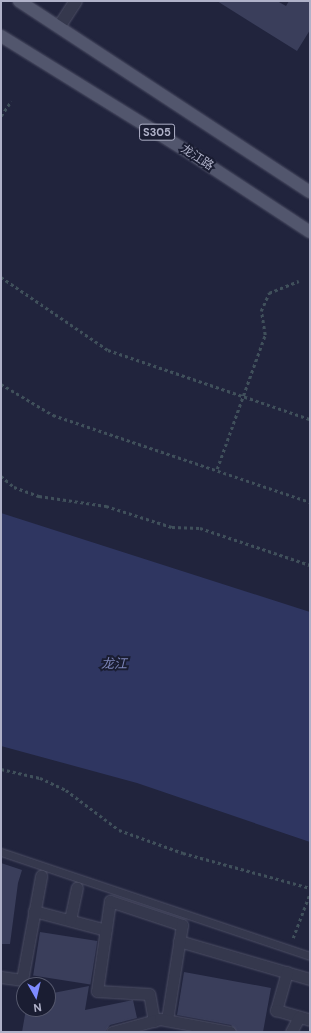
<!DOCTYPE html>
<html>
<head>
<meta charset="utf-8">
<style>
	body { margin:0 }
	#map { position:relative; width:311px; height:1033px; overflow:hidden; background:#21243d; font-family:"DM Sans","Noto Sans SC",sans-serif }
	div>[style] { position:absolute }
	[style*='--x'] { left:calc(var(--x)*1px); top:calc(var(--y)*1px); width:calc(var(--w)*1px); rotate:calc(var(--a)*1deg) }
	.water>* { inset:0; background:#2f3661 }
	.building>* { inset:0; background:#3a3e5b; transform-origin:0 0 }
	.path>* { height:2.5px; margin-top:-1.25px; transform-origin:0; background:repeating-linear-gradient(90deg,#40505b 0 3px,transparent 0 6px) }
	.roads { filter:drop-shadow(0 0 1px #4d4f65) drop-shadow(0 0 1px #4d4f65) }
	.service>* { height:7px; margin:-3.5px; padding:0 3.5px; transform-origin:3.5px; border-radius:3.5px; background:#35384d }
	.pedestrian>* { height:11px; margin:-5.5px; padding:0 5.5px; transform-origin:5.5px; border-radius:5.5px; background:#35384d }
	.minor>* { height:12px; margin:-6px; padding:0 6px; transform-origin:6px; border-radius:6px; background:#35384d }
	.primary>* { height:12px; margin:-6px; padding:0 6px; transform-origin:6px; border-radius:6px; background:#52566d }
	span { translate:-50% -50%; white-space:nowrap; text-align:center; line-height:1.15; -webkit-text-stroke:4px #1a1d32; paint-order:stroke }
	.shield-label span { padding:1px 3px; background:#1a1d32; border:1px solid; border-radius:3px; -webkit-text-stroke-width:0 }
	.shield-label { font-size:11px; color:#b0b2c9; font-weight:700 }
	.street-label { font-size:12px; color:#b0b2c9 }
	.water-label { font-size:13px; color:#7d85b8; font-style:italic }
	.frame { position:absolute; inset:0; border:2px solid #b0b2c9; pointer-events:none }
	.north { position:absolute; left:16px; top:977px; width:40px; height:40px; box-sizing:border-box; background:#1a1d32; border:1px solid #56596e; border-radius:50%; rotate:172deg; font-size:11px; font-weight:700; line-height:16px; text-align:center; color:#b0b2c9 }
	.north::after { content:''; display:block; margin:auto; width:14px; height:18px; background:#7e8bff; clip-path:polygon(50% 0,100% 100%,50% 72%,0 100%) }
</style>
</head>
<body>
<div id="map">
	<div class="water">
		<i style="clip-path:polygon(1px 513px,310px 612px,310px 842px,137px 783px,1px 746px)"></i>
	</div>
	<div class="building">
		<i style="clip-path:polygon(217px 1px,277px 1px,286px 6px,289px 1px,310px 1px,310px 30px,297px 51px)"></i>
		<i style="clip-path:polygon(1px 863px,22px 870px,18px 883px,10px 944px,1px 944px)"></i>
		<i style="left:40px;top:932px;width:58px;height:44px;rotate:9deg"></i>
		<i style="clip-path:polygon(184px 972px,271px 988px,263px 1032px,237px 1032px,231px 1025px,177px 1015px)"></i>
		<i style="clip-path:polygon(89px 986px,85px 1010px,133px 1000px,137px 1018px,110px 1025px,105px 1032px,22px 1032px,26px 1009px,48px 1009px,48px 994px)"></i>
	</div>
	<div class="path">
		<i style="--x:1;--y:116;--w:18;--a:-56"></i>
		<i style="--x:1;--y:277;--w:130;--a:34.3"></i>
		<i style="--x:108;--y:350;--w:213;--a:18.9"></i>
		<i style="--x:1;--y:384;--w:61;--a:30.8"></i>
		<i style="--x:53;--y:415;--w:271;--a:18.7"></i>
		<i style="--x:217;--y:469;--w:142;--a:-70.3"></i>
		<i style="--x:265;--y:335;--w:24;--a:-99"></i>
		<i style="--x:261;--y:311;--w:20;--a:-66"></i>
		<i style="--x:269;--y:293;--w:32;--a:-22"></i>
		<i style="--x:1;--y:476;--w:17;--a:40"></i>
		<i style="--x:14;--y:487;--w:27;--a:20"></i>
		<i style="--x:39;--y:496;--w:68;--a:8.5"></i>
		<i style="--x:106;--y:506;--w:69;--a:17.7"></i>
		<i style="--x:172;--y:527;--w:28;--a:2"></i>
		<i style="--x:200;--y:528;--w:116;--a:18.6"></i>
		<i style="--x:1;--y:769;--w:40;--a:13"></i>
		<i style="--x:40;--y:778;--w:29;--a:25"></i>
		<i style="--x:66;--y:790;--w:66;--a:37"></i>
		<i style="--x:119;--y:830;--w:68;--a:19.8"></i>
		<i style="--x:183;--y:853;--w:132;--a:15.4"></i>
		<i style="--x:293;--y:938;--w:48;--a:-69.3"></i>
	</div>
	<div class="roads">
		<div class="service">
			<i style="--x:1;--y:852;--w:326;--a:18.6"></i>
		</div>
		<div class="pedestrian">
			<i style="--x:34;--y:911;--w:74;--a:14.8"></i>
			<i style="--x:70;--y:920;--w:33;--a:-78"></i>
			<i style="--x:179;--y:941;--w:136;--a:16.2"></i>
			<i style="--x:287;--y:972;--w:40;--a:106"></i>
			<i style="--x:276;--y:1010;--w:35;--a:16"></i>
			<i style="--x:1;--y:977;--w:21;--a:8"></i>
			<i style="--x:22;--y:980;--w:106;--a:-79.6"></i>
			<i style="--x:154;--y:1021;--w:27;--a:-100"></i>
			<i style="--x:149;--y:994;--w:52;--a:-176.7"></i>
			<i style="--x:97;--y:991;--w:91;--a:-81.8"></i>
			<i style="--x:110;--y:901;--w:76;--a:18.4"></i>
			<i style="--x:182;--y:925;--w:96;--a:99"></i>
			<i style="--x:112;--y:1032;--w:50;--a:-15.2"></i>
			<i style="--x:160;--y:1019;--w:71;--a:10.5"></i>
			<i style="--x:291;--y:1032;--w:17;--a:-62"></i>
		</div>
		<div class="minor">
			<i style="--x:59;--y:27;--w:31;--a:-57"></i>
		</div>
		<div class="primary">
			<i style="--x:19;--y:1;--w:348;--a:33.3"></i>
			<i style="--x:1;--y:36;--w:229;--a:31.8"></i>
			<i style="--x:196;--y:157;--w:136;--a:33.3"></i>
		</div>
	</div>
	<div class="shield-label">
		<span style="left:157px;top:132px">S305</span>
	</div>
	<div class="street-label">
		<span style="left:197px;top:158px;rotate:33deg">龙江路</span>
	</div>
	<div class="water-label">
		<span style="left:114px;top:664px">龙江</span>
	</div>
	<div class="frame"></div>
	<div class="north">N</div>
</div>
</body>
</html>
